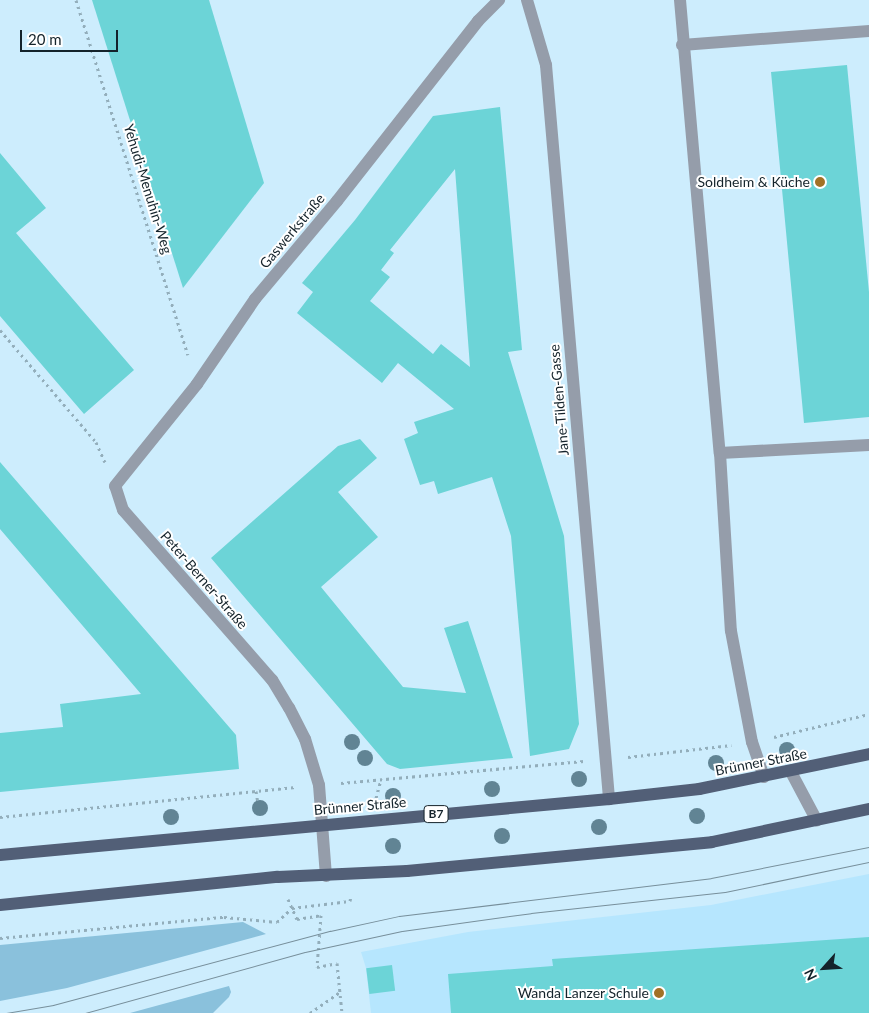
<!DOCTYPE html>
<html>
<head>
<meta charset="utf-8">
<style>
	body { margin:0 }
	#map { position:relative; width:869px; height:1013px; overflow:hidden; background:#cdedfd; font-family:Lato,sans-serif }
	div>[style] { position:absolute }
	[style*='--x'] { left:calc(var(--x)*1px); top:calc(var(--y)*1px); width:calc(var(--w)*1px); rotate:calc(var(--a)*1deg) }
	.built>* { inset:0; background:#b6e6fe }
	.green>* { inset:0; background:#8ac1dc }
	.building>* { inset:0; background:#6cd4d7; transform-origin:0 0 }
	.path>* { height:3px; margin-top:-1.5px; transform-origin:0; background:repeating-linear-gradient(90deg,#93aebb 0 2.5px,transparent 0 6.5px) }
	.lane>* { height:12px; margin:-6px; padding:0 6px; transform-origin:6px; border-radius:6px; background:#959daa }
	.street>* { height:12px; margin:-6px; padding:0 6px; transform-origin:6px; border-radius:6px; background:#959daa }
	.primary>* { height:12px; margin:-6px; padding:0 6px; transform-origin:6px; border-radius:6px; background:#525f77 }
	.tram>* { height:1px; margin:-0.5px; padding:0 0.5px; transform-origin:0.5px; border-radius:0.5px; background:#778f9b }
	.trees>* { width:16px; height:16px; margin:-8px; border-radius:50%; background:#618494 }
	.dots>* { width:14px; height:14px; translate:-50% -50%; box-sizing:border-box; border:2px solid #fff; border-radius:50% }
	span { translate:-50% -50%; white-space:nowrap; text-align:center; line-height:1.15; -webkit-text-stroke:4px #fff; paint-order:stroke }
	.shield-label span { padding:1px 4px; background:#fff; border:1px solid; border-radius:4px; -webkit-text-stroke-width:0 }
	.shield-label { font-size:12px; color:#14232b; font-weight:700 }
	.poi-label { font-size:14px; color:#14232b }
	.right { translate:-100% -50%; text-align:right }
	.street-label { font-size:14px; color:#14232b }
	.north { position:absolute; left:799px; top:943px; width:50px; height:50px; -webkit-text-stroke:4px #fff; paint-order:stroke; rotate:244deg; font-size:14px; font-weight:700; line-height:20px; text-align:center; color:#14232b }
	.north::after { content:''; display:block; margin:auto; width:18px; height:22px; background:#14232b; clip-path:polygon(50% 0,100% 100%,50% 72%,0 100%) }
	.scale { position:absolute; left:20px; top:30px; width:98px; height:22px; box-sizing:border-box; border:2px solid #14232b; border-top:0; padding-left:6px; font-size:15px; line-height:18px; white-space:nowrap; color:#14232b; -webkit-text-stroke:4px #fff; paint-order:stroke }
</style>
</head>
<body>
<div id="map">
	<div class="built">
		<i style="clip-path:polygon(869px 874px,869px 1013px,371px 1013px,366px 968px,361px 952px,468px 932px,711px 905px)"></i>
	</div>
	<div class="green">
		<i style="clip-path:polygon(243px 922px,266px 934px,67px 988px,0 1001px,0 945px)"></i>
		<i style="clip-path:polygon(229px 986px,231px 992px,229px 997px,213px 1013px,130px 1013px)"></i>
	</div>
	<div class="building">
		<i style="clip-path:polygon(92px 0,209px 0,264px 183px,183px 288px)"></i>
		<i style="clip-path:polygon(847px 65px,869px 292px,869px 417px,804px 423px,771px 72px)"></i>
		<i style="clip-path:polygon(evenodd,500px 107px,522px 350px,508px 352px,564px 536px,579px 724px,569px 749px,530px 756px,511px 536px,492px 477px,438px 494px,434px 481px,420px 485px,404px 439px,418px 433px,414px 422px,454px 409px,398px 363px,382px 383px,297px 313px,313px 292px,302px 283px,355px 220px,433px 116px,500px 107px,455px 169px,470px 367px,441px 344px,433px 354px,370px 301px,390px 277px,381px 270px,394px 253px,390px 250px,455px 169px)"></i>
		<i style="clip-path:polygon(0 153px,46px 208px,16px 233px,134px 370px,84px 414px,0 316px)"></i>
		<i style="clip-path:polygon(360px 439px,377px 458px,338px 492px,378px 537px,321px 587px,403px 687px,466px 693px,444px 628px,468px 621px,513px 758px,400px 769px,387px 764px,211px 558px,338px 446px)"></i>
		<i style="clip-path:polygon(0 462px,236px 735px,239px 769px,0 792px,0 733px,63px 727px,60px 704px,141px 694px,0 529px)"></i>
		<i style="clip-path:polygon(869px 937px,869px 1013px,451px 1013px,448px 974px,553px 966px,552px 959px)"></i>
		<i style="left:392px;top:965px;width:26px;height:26px;rotate:83deg"></i>
	</div>
	<div class="path">
		<i style="--x:76;--y:0;--w:372;--a:72.5"></i>
		<i style="--x:0;--y:330;--w:148;--a:49.4"></i>
		<i style="--x:96;--y:442;--w:22;--a:66"></i>
		<i style="--x:774;--y:737;--w:98;--a:-13.6"></i>
		<i style="--x:628;--y:757;--w:104;--a:-6.6"></i>
		<i style="--x:341;--y:783;--w:244;--a:-5.2"></i>
		<i style="--x:256;--y:791;--w:18;--a:81"></i>
		<i style="--x:376;--y:798;--w:20;--a:-75"></i>
		<i style="--x:0;--y:817;--w:297;--a:-5.8"></i>
		<i style="--x:288;--y:899;--w:22;--a:66"></i>
		<i style="--x:297;--y:919;--w:24;--a:-9"></i>
		<i style="--x:321;--y:915;--w:52;--a:94.4"></i>
		<i style="--x:317;--y:967;--w:20;--a:-11"></i>
		<i style="--x:337;--y:963;--w:50;--a:84.3"></i>
		<i style="--x:0;--y:938;--w:225;--a:-5.4"></i>
		<i style="--x:224;--y:917;--w:53;--a:5.4"></i>
		<i style="--x:277;--y:922;--w:21;--a:-43"></i>
		<i style="--x:292;--y:908;--w:58;--a:-6.9"></i>
		<i style="--x:350;--y:901;--w:5;--a:-79"></i>
		<i style="--x:310;--y:1013;--w:37;--a:-35"></i>
	</div>
	<div class="lane">
		<i style="--x:680;--y:0;--w:455;--a:85"></i>
		<i style="--x:720;--y:453;--w:178;--a:86.5"></i>
		<i style="--x:731;--y:631;--w:113;--a:79.3"></i>
		<i style="--x:752;--y:742;--w:37;--a:71"></i>
		<i style="--x:682;--y:45;--w:188;--a:-4.3"></i>
		<i style="--x:720;--y:453;--w:149;--a:-3.1"></i>
		<i style="--x:791;--y:772;--w:55;--a:62"></i>
	</div>
	<div class="street">
		<i style="--x:527;--y:0;--w:68;--a:73.7"></i>
		<i style="--x:546;--y:65;--w:737;--a:85.09"></i>
		<i style="--x:326;--y:876;--w:91;--a:-94.4"></i>
		<i style="--x:319;--y:785;--w:48;--a:-106.9"></i>
		<i style="--x:305;--y:739;--w:35;--a:-117"></i>
		<i style="--x:289;--y:708;--w:33;--a:-121"></i>
		<i style="--x:272;--y:680;--w:226;--a:-131.2"></i>
		<i style="--x:123;--y:510;--w:25;--a:-108"></i>
		<i style="--x:115;--y:486;--w:131;--a:-51.2"></i>
		<i style="--x:197;--y:384;--w:103;--a:-55.7"></i>
		<i style="--x:255;--y:299;--w:128;--a:-50.1"></i>
		<i style="--x:337;--y:201;--w:229;--a:-51.9"></i>
		<i style="--x:478;--y:21;--w:30;--a:-45"></i>
	</div>
	<div class="primary">
		<i style="--x:0;--y:855;--w:612;--a:-5.25"></i>
		<i style="--x:609;--y:799;--w:91;--a:-6.3"></i>
		<i style="--x:699;--y:789;--w:174;--a:-11.6"></i>
		<i style="--x:0;--y:905;--w:279;--a:-5.8"></i>
		<i style="--x:278;--y:877;--w:129;--a:-2.7"></i>
		<i style="--x:407;--y:871;--w:306;--a:-5.4"></i>
		<i style="--x:712;--y:842;--w:160;--a:-11.9"></i>
	</div>
	<div class="tram">
		<i style="--x:6;--y:1013;--w:48;--a:-9.7"></i>
		<i style="--x:53;--y:1005;--w:287;--a:-15"></i>
		<i style="--x:330;--y:931;--w:71;--a:-12.3"></i>
		<i style="--x:399;--y:916;--w:314;--a:-6.9"></i>
		<i style="--x:711;--y:878;--w:161;--a:-11.1"></i>
		<i style="--x:85;--y:1013;--w:228;--a:-15.5"></i>
		<i style="--x:305;--y:952;--w:99;--a:-12.2"></i>
		<i style="--x:402;--y:931;--w:130;--a:-7.9"></i>
		<i style="--x:531;--y:913;--w:195;--a:-6.2"></i>
		<i style="--x:725;--y:892;--w:147;--a:-11.8"></i>
	</div>
	<div class="trees">
		<i style="left:352px;top:742px"></i>
		<i style="left:787px;top:750px"></i>
		<i style="left:365px;top:758px"></i>
		<i style="left:716px;top:763px"></i>
		<i style="left:579px;top:779px"></i>
		<i style="left:492px;top:789px"></i>
		<i style="left:393px;top:796px"></i>
		<i style="left:260px;top:808px"></i>
		<i style="left:697px;top:816px"></i>
		<i style="left:171px;top:817px"></i>
		<i style="left:599px;top:827px"></i>
		<i style="left:502px;top:836px"></i>
		<i style="left:393px;top:846px"></i>
	</div>
	<div class="dots">
		<i style="left:820px;top:182px;background:#a27126"></i>
		<i style="left:659px;top:993px;background:#a27126"></i>
	</div>
	<div class="shield-label">
		<span style="left:436px;top:814px">B7</span>
	</div>
	<div class="poi-label">
		<span class="right" style="left:810px;top:182px">Soldheim &amp; Küche</span>
		<span class="right" style="left:649px;top:993px">Wanda Lanzer Schule</span>
	</div>
	<div class="street-label">
		<span style="left:148px;top:189px;rotate:73deg">Yehudi-Menuhin-Weg</span>
		<span style="left:292px;top:231px;rotate:-50deg">Gaswerkstraße</span>
		<span style="left:559px;top:400px;rotate:-95deg">Jane-Tilden-Gasse</span>
		<span style="left:204px;top:580px;rotate:49deg">Peter-Berner-Straße</span>
		<span style="left:761px;top:762px;rotate:-11deg">Brünner Straße</span>
		<span style="left:360px;top:806px;rotate:-5deg">Brünner Straße</span>
	</div>
	<div class="north">N</div>
	<div class="scale">20 m</div>
</div>
</body>
</html>
